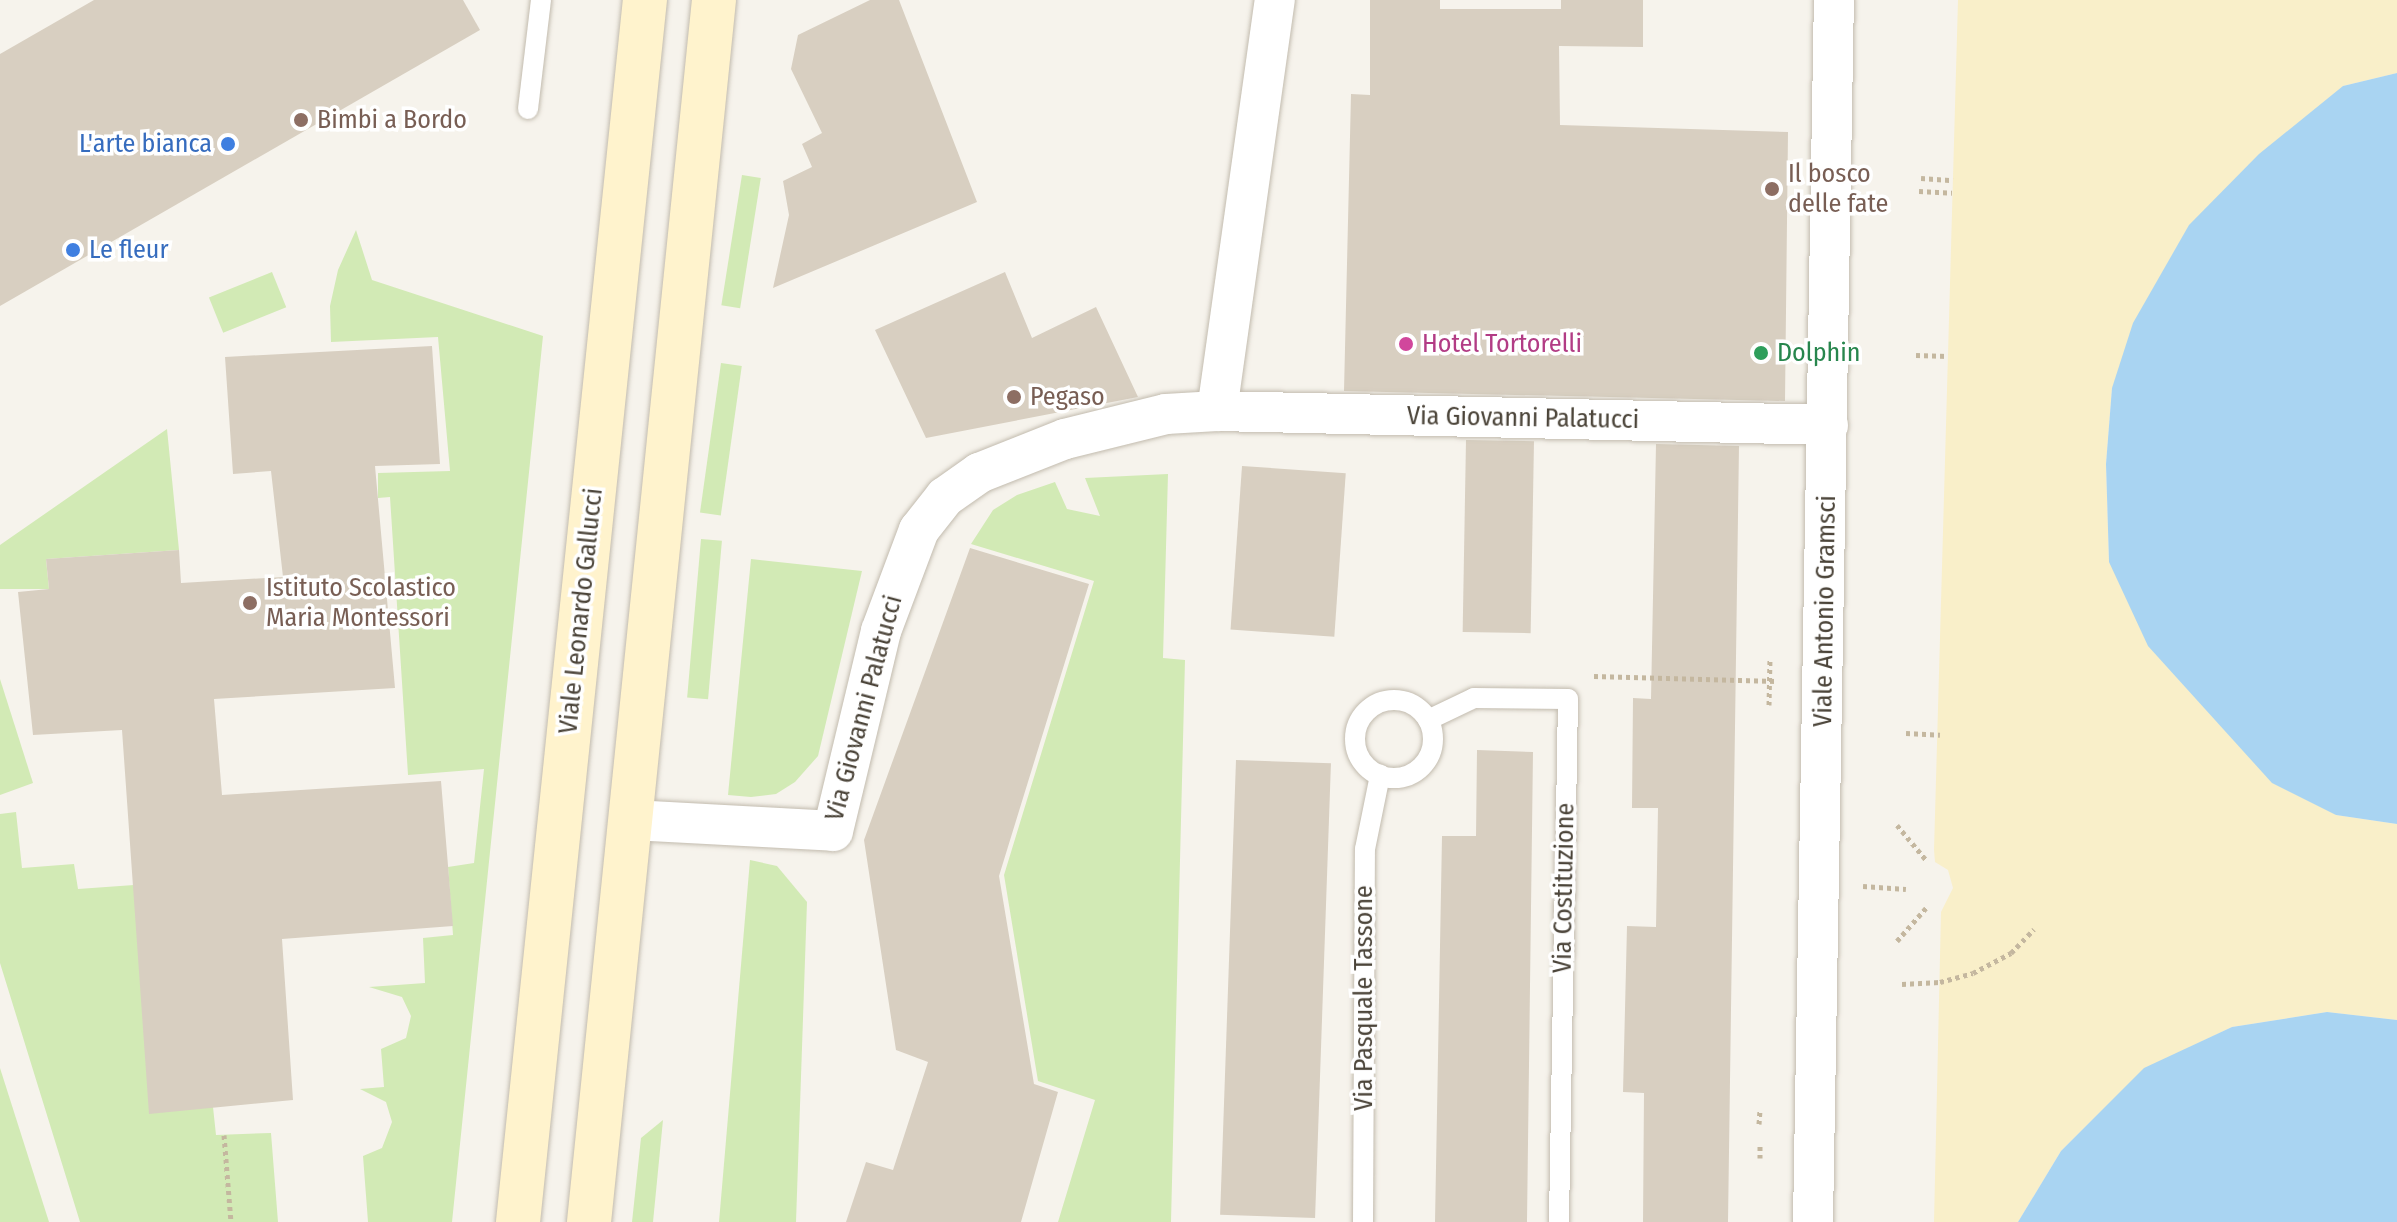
<!DOCTYPE html>
<html>
<head>
<meta charset="utf-8">
<style>
	body { margin:0 }
	#map { position:relative; width:2397px; height:1222px; overflow:hidden; background:#f6f3ec; font-family:"Fira Sans Condensed",sans-serif }
	div>[style] { position:absolute }
	[style*='--x'] { left:calc(var(--x)*1px); top:calc(var(--y)*1px); width:calc(var(--w)*1px); rotate:calc(var(--a)*1deg) }
	.green>* { inset:0; background:#d2eab5; transform-origin:0 0 }
	.sand>* { inset:0; background:#f9efc9 }
	.water>* { inset:0; background:#a9d4f2 }
	.building>* { inset:0; background:#d8cfc1; transform-origin:0 0 }
	.path>* { height:5px; margin-top:-2.5px; transform-origin:0; background:repeating-linear-gradient(90deg,#c4b79f 0 4px,transparent 0 8px) }
	.roads { filter:drop-shadow(0 0 2px #c2bbae) drop-shadow(0 0 2px #c2bbae) }
	.lane>* { height:20px; margin:-10px; padding:0 10px; transform-origin:10px; border-radius:10px; background:#fff }
	.lane>.ring { margin:-10px; padding:0; box-sizing:content-box; background:none; border:20px solid #fff; border-radius:50% }
	.street>* { height:40px; margin:-20px; padding:0 20px; transform-origin:20px; border-radius:20px; background:#fff }
	.secondary>* { height:44px; margin:-22px; padding:0 22px; transform-origin:22px; border-radius:22px; background:#fff3cd }
	.dots>* { width:22px; height:22px; translate:-50% -50%; box-sizing:border-box; border:4px solid #fff; border-radius:50% }
	span { translate:-50% -50%; white-space:nowrap; text-align:center; line-height:1.15; -webkit-text-stroke:7px #fff; paint-order:stroke }
	.education-label { font-size:26px; color:#785e54 }
	.left { translate:0 -50%; text-align:left }
	.shop-label { font-size:26px; color:#366cbe }
	.right { translate:-100% -50%; text-align:right }
	.hotel-label { font-size:26px; color:#b23c85 }
	.leisure-label { font-size:26px; color:#27864d }
	.street-label { font-size:26px; color:#4b4439 }
</style>
</head>
<body>
<div id="map">
	<div class="green">
		<i style="left:742px;top:175px;width:19px;height:132px;rotate:9deg"></i>
		<i style="clip-path:polygon(356px 230px,372px 280px,543px 336px,452px 1222px,368px 1222px,363px 1156px,382px 1148px,392px 1122px,386px 1102px,360px 1089px,384px 1087px,381px 1049px,406px 1038px,411px 1016px,402px 997px,369px 987px,425px 983px,423px 938px,453px 935px,448px 867px,474px 863px,484px 769px,408px 775px,390px 497px,378px 498px,378px 473px,450px 471px,438px 337px,331px 342px,330px 306px,338px 270px)"></i>
		<i style="left:272px;top:272px;width:38px;height:68px;rotate:68deg"></i>
		<i style="left:721px;top:363px;width:21px;height:151px;rotate:8deg"></i>
		<i style="clip-path:polygon(167px 429px,179px 550px,46px 559px,49px 589px,0 589px,0 545px)"></i>
		<i style="clip-path:polygon(1168px 474px,1163px 658px,1185px 660px,1171px 1222px,1058px 1222px,1095px 1100px,1038px 1081px,1004px 875px,1094px 581px,971px 544px,993px 510px,1017px 495px,1055px 482px,1067px 509px,1100px 516px,1085px 478px)"></i>
		<i style="left:701px;top:539px;width:21px;height:159px;rotate:5deg"></i>
		<i style="clip-path:polygon(751px 559px,862px 571px,818px 756px,795px 782px,776px 794px,751px 797px,728px 795px)"></i>
		<i style="clip-path:polygon(0 679px,33px 783px,0 795px)"></i>
		<i style="clip-path:polygon(16px 812px,22px 868px,74px 864px,78px 889px,134px 885px,213px 1107px,216px 1135px,271px 1133px,278px 1222px,80px 1222px,0 963px,0 814px)"></i>
		<i style="clip-path:polygon(750px 860px,777px 866px,807px 902px,796px 1222px,719px 1222px)"></i>
		<i style="clip-path:polygon(0 1068px,49px 1222px,0 1222px)"></i>
		<i style="clip-path:polygon(663px 1120px,653px 1222px,632px 1222px,641px 1138px)"></i>
	</div>
	<div class="sand">
		<i style="clip-path:polygon(1958px 0,2397px 0,2397px 73px,2343px 86px,2112px 388px,2106px 464px,2109px 562px,2336px 815px,2397px 824px,2397px 1020px,2327px 1012px,2232px 1027px,2144px 1069px,2061px 1151px,2018px 1222px,1934px 1222px,1941px 912px,1953px 888px,1948px 870px,1935px 862px,1934px 850px)"></i>
	</div>
	<div class="water">
		<i style="clip-path:polygon(2397px 73px,2397px 824px,2336px 815px,2272px 783px,2148px 646px,2109px 562px,2106px 464px,2112px 388px,2133px 323px,2189px 225px,2259px 154px,2343px 86px)"></i>
		<i style="clip-path:polygon(2327px 1012px,2397px 1020px,2397px 1222px,2018px 1222px,2061px 1151px,2144px 1068px,2232px 1027px)"></i>
	</div>
	<div class="building">
		<i style="clip-path:polygon(94px 0,463px 0,480px 30px,0 306px,0 54px)"></i>
		<i style="clip-path:polygon(870px 0,899px 0,977px 202px,773px 288px,789px 215px,783px 181px,812px 167px,802px 144px,822px 133px,791px 69px,798px 35px)"></i>
		<i style="clip-path:polygon(1370px 0,1440px 0,1440px 9px,1561px 9px,1561px 0,1643px 0,1643px 47px,1559px 46px,1560px 125px,1788px 132px,1785px 401px,1344px 391px,1351px 94px,1370px 95px)"></i>
		<i style="clip-path:polygon(1005px 272px,1032px 338px,1096px 307px,1138px 397px,926px 438px,875px 330px)"></i>
		<i style="clip-path:polygon(432px 346px,440px 464px,375px 466px,395px 688px,214px 699px,222px 795px,441px 781px,453px 926px,282px 939px,293px 1100px,149px 1114px,122px 730px,33px 735px,18px 592px,49px 589px,46px 559px,179px 550px,181px 583px,283px 577px,271px 471px,233px 474px,225px 357px)"></i>
		<i style="left:1466px;top:440px;width:68px;height:192px;rotate:1deg"></i>
		<i style="clip-path:polygon(1656px 444px,1739px 446px,1728px 1222px,1643px 1222px,1644px 1093px,1623px 1092px,1627px 926px,1656px 927px,1658px 808px,1632px 808px,1633px 698px,1651px 699px)"></i>
		<i style="left:1242px;top:466px;width:104px;height:164px;rotate:4deg"></i>
		<i style="clip-path:polygon(970px 548px,1089px 584px,999px 876px,1034px 1084px,1058px 1092px,1021px 1222px,846px 1222px,866px 1162px,893px 1170px,928px 1062px,896px 1050px,864px 840px)"></i>
		<i style="clip-path:polygon(1477px 750px,1533px 752px,1527px 1222px,1435px 1222px,1442px 836px,1476px 836px)"></i>
		<i style="left:1236px;top:760px;width:95px;height:455px;rotate:2deg"></i>
	</div>
	<div class="path">
		<i style="--x:1921;--y:178;--w:32;--a:4"></i>
		<i style="--x:1919;--y:191;--w:33;--a:3"></i>
		<i style="--x:1916;--y:355;--w:32;--a:2"></i>
		<i style="--x:1594;--y:676;--w:182;--a:1.6"></i>
		<i style="--x:1769;--y:705;--w:47;--a:-88.8"></i>
		<i style="--x:1906;--y:733;--w:34;--a:3"></i>
		<i style="--x:1897;--y:825;--w:47;--a:50.2"></i>
		<i style="--x:1863;--y:886;--w:43;--a:4"></i>
		<i style="--x:1897;--y:941;--w:44;--a:-48.7"></i>
		<i style="--x:1902;--y:984;--w:38;--a:-3"></i>
		<i style="--x:1940;--y:982;--w:34;--a:-15"></i>
		<i style="--x:1973;--y:973;--w:43;--a:-27.8"></i>
		<i style="--x:2011;--y:953;--w:33;--a:-46"></i>
		<i style="--x:1759;--y:1124;--w:14;--a:-86"></i>
		<i style="--x:224;--y:1135;--w:87;--a:85.4"></i>
		<i style="--x:1760;--y:1158;--w:13;--a:-90"></i>
	</div>
	<div class="roads">
		<div class="lane">
			<i style="--x:528;--y:109;--w:110;--a:-83.2"></i>
			<i class="ring" style="left:1355px;top:700px;width:58px;height:58px"></i>
			<i style="--x:1428;--y:720;--w:51;--a:-25.6"></i>
			<i style="--x:1474;--y:698;--w:94;--a:0.6"></i>
			<i style="--x:1568;--y:699;--w:523;--a:90.99"></i>
			<i style="--x:1363;--y:1222;--w:373;--a:-89.7"></i>
			<i style="--x:1365;--y:849;--w:76;--a:-78.5"></i>
		</div>
		<div class="street">
			<i style="--x:1217;--y:411;--w:415;--a:-82"></i>
			<i style="--x:633;--y:820;--w:200;--a:3.1"></i>
			<i style="--x:833;--y:831;--w:206;--a:-76.5"></i>
			<i style="--x:881;--y:631;--w:108;--a:-69.4"></i>
			<i style="--x:919;--y:530;--w:42;--a:-51.8"></i>
			<i style="--x:945;--y:497;--w:42;--a:-35.2"></i>
			<i style="--x:979;--y:473;--w:92;--a:-21.6"></i>
			<i style="--x:1065;--y:439;--w:104;--a:-13.9"></i>
			<i style="--x:1166;--y:414;--w:51;--a:-3.4"></i>
			<i style="--x:1217;--y:411;--w:611;--a:1.31"></i>
			<i style="--x:1813;--y:1222;--w:1222;--a:-89.02"></i>
		</div>
		<div class="secondary">
			<i style="--x:518;--y:1222;--w:1229;--a:-84.07"></i>
			<i style="--x:589;--y:1222;--w:1228;--a:-84.16"></i>
		</div>
	</div>
	<div class="dots">
		<i style="left:301px;top:120px;background:#8d6e63"></i>
		<i style="left:228px;top:144px;background:#3f7fe0"></i>
		<i style="left:1772px;top:189px;background:#8d6e63"></i>
		<i style="left:73px;top:250px;background:#3f7fe0"></i>
		<i style="left:1406px;top:344px;background:#d1479c"></i>
		<i style="left:1761px;top:353px;background:#2e9e5b"></i>
		<i style="left:1014px;top:397px;background:#8d6e63"></i>
		<i style="left:250px;top:603px;background:#8d6e63"></i>
	</div>
	<div class="education-label">
		<span class="left" style="left:317px;top:120px">Bimbi a Bordo</span>
		<span class="left" style="left:1788px;top:189px">Il bosco<br>delle fate</span>
		<span class="left" style="left:1030px;top:397px">Pegaso</span>
		<span class="left" style="left:266px;top:603px">Istituto Scolastico<br>Maria Montessori</span>
	</div>
	<div class="shop-label">
		<span class="right" style="left:212px;top:144px">L'arte bianca</span>
		<span class="left" style="left:89px;top:250px">Le fleur</span>
	</div>
	<div class="hotel-label">
		<span class="left" style="left:1422px;top:344px">Hotel Tortorelli</span>
	</div>
	<div class="leisure-label">
		<span class="left" style="left:1777px;top:353px">Dolphin</span>
	</div>
	<div class="street-label">
		<span style="left:1523px;top:418px;rotate:1deg">Via Giovanni Palatucci</span>
		<span style="left:581px;top:611px;rotate:-84deg">Viale Leonardo Gallucci</span>
		<span style="left:1825px;top:611px;rotate:-89deg">Viale Antonio Gramsci</span>
		<span style="left:864px;top:708px;rotate:-75deg">Via Giovanni Palatucci</span>
		<span style="left:1564px;top:888px;rotate:-89deg">Via Costituzione</span>
		<span style="left:1364px;top:998px;rotate:-90deg">Via Pasquale Tassone</span>
	</div>
</div>
</body>
</html>
